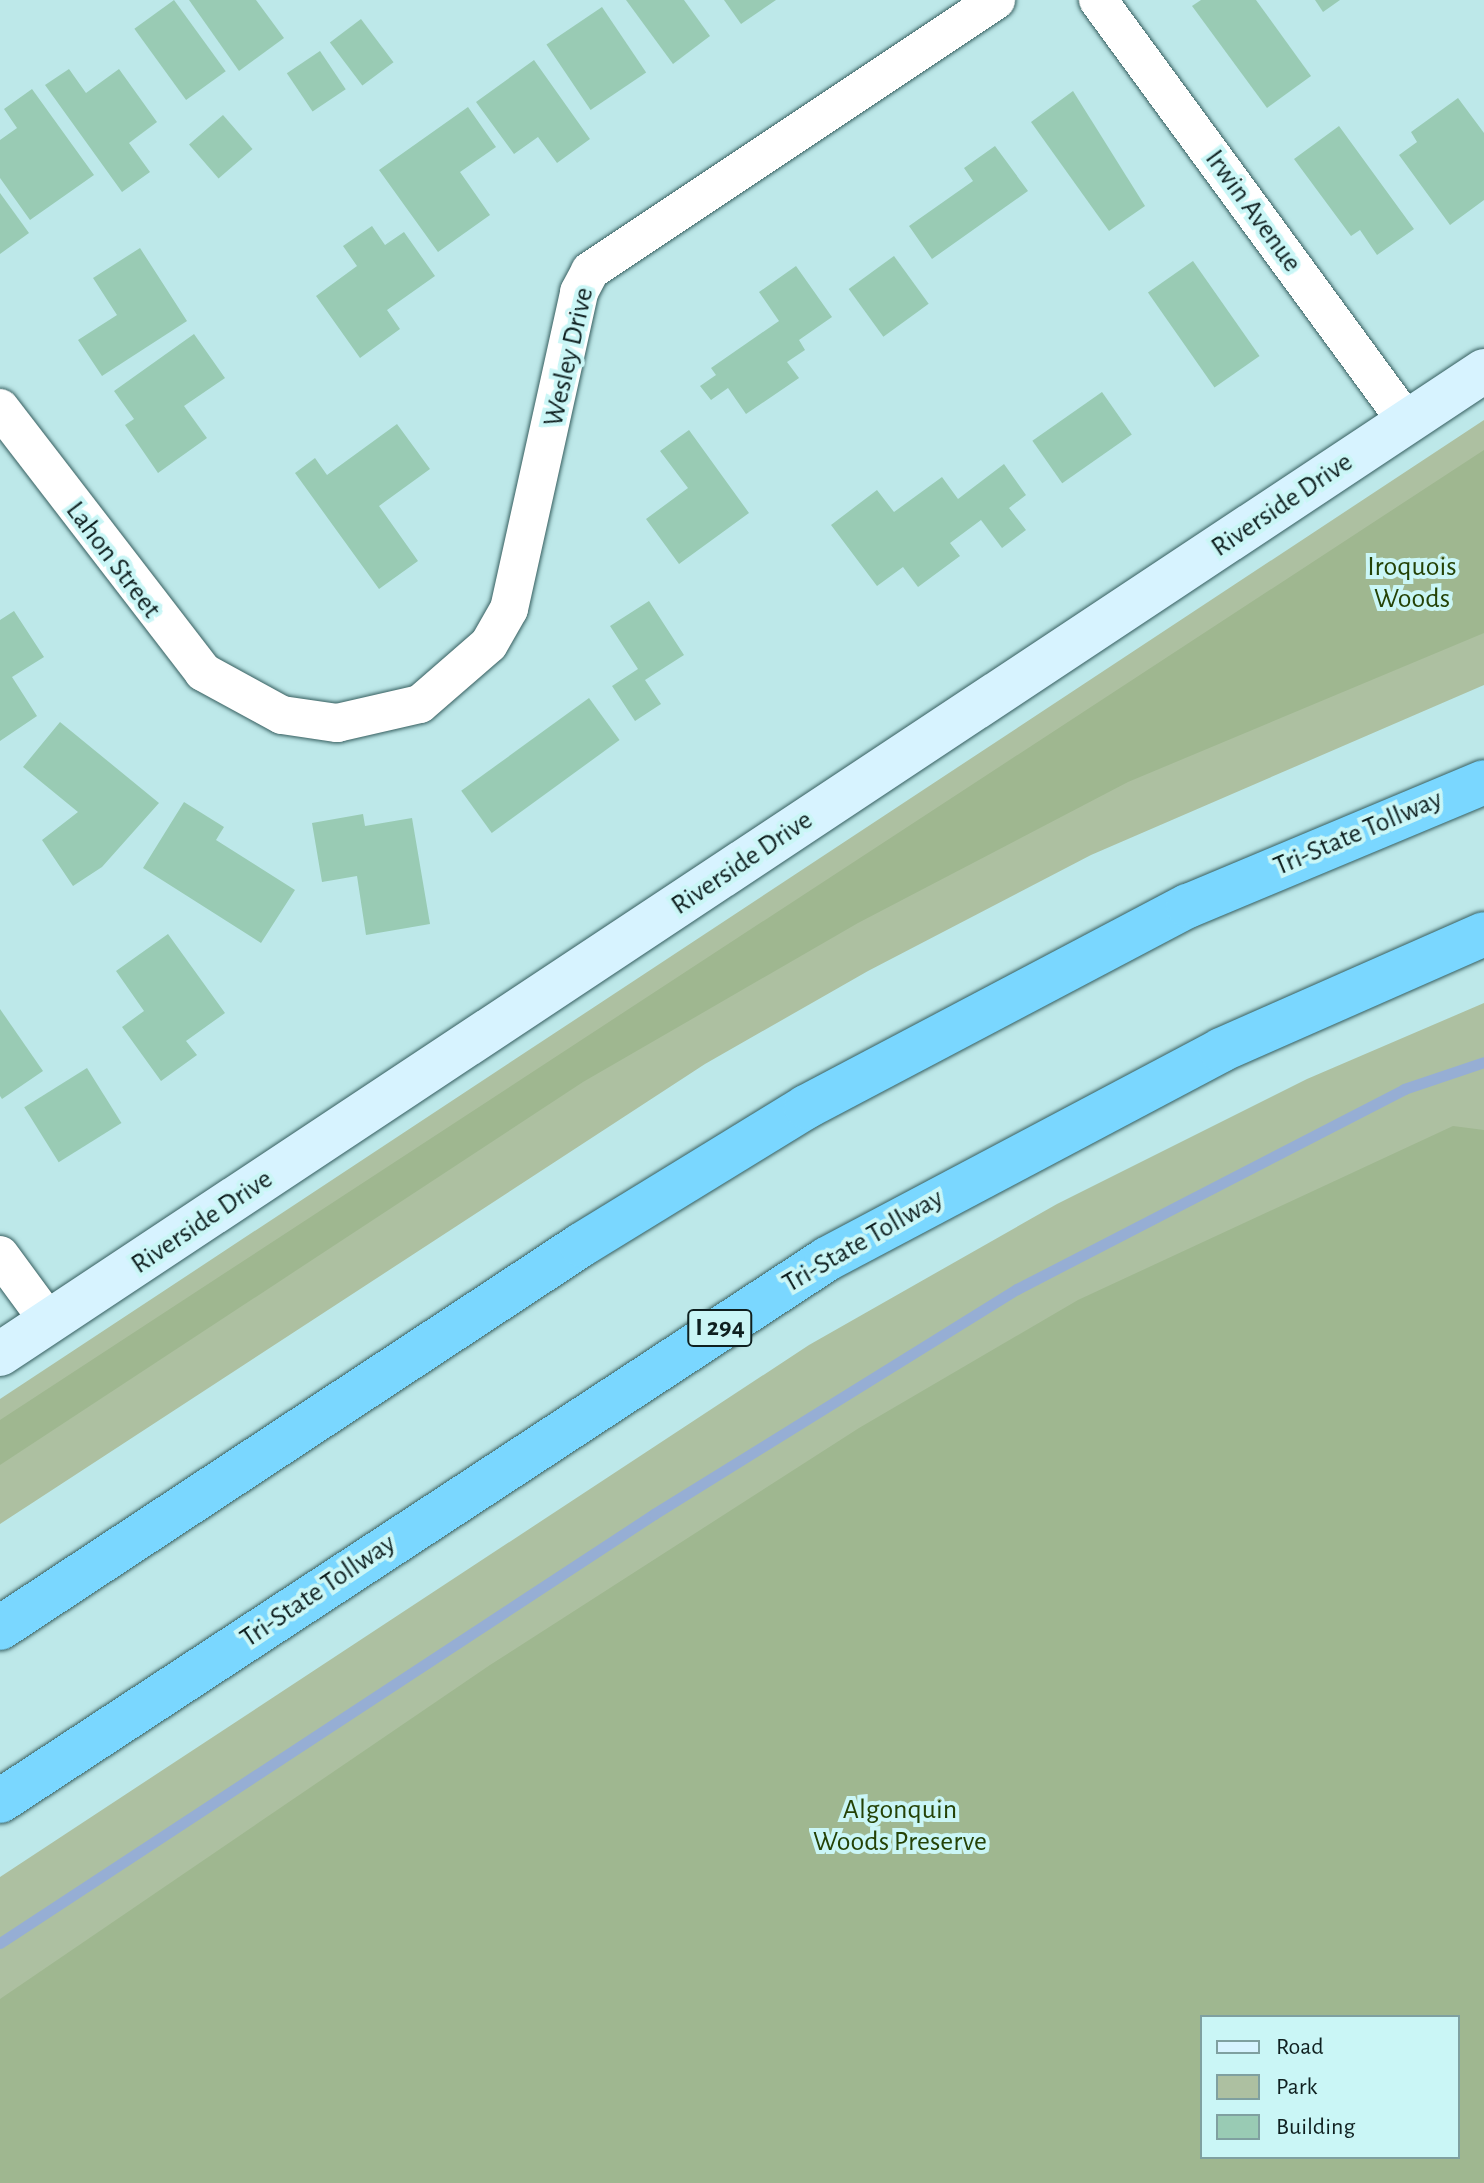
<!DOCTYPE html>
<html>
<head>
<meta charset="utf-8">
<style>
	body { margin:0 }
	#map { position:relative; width:1484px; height:2183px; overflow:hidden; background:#bde8e9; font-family:"Alegreya Sans",sans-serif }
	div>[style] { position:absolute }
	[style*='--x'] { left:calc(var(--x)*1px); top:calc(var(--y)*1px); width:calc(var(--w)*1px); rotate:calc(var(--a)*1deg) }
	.green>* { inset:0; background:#adc0a1 }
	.forest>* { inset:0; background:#9fb790 }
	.stream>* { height:11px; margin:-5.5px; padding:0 5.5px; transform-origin:5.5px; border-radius:5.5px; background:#96aed4 }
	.building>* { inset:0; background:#99cbb4; transform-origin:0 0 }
	.roads { filter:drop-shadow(0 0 2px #365e5f) drop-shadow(0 0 2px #365e5f) }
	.minor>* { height:38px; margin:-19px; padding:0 19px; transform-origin:19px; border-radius:19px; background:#fff }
	.secondary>* { height:44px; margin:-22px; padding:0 22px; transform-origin:22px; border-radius:22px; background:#d7f3ff }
	.motorway>* { height:44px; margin:-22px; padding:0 22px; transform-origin:22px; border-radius:22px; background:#7ad7ff }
	span { translate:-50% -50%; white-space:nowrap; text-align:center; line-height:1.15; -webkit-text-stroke:8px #caf6f6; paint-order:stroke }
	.shield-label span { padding:2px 6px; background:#caf6f6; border:2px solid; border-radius:6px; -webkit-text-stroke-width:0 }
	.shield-label { font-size:26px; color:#0f2020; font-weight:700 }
	.street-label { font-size:28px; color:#0f2020 }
	.park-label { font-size:28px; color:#244206 }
	.legend { position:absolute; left:1200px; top:2015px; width:260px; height:144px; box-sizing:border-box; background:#caf6f6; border:2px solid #7fa0a0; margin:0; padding:10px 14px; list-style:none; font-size:24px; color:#0f2020 }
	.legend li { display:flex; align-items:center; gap:16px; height:40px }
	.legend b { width:40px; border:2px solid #7fa0a0 }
</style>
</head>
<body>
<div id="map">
	<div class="green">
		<i style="clip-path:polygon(1484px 420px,1484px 685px,1091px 855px,868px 971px,705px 1064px,0 1524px,0 1399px)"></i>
		<i style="clip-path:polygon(evenodd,1484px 1003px,1484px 2183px,0 2183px,0 1877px,809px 1345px,1057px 1204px,1307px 1079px,1484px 1003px,1202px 2017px,1458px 2017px,1458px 2157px,1202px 2157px,1202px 2017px)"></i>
	</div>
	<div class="forest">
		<i style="clip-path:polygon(1484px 450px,1484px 633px,1128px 782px,858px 923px,583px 1082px,0 1465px,0 1420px)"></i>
		<i style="clip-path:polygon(evenodd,1453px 1126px,1484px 1130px,1484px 2183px,0 2183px,0 1999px,490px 1665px,859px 1428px,1078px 1300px,1453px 1126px,1458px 2017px,1458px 2157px,1202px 2157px,1202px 2017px,1458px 2017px)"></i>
	</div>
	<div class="stream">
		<i style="--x:0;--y:1943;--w:782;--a:-33.26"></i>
		<i style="--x:654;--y:1514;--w:427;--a:-31.8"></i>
		<i style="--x:1017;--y:1289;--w:436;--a:-27.3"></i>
		<i style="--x:1404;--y:1089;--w:84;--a:-18.6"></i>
	</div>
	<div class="building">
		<i style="left:174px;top:0;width:88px;height:49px;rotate:54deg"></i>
		<i style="clip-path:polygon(189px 0,256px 0,284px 38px,239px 71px)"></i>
		<i style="clip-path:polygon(626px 0,684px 0,710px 36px,673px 64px)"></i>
		<i style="clip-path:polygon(724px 0,776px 0,741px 24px)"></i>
		<i style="clip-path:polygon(1201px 0,1256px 0,1311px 76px,1267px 108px,1192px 6px)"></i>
		<i style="clip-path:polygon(1315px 0,1340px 0,1323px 12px)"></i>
		<i style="left:602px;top:7px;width:79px;height:67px;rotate:56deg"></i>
		<i style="left:361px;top:19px;width:54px;height:39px;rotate:53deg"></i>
		<i style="left:320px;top:51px;width:46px;height:40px;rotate:56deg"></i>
		<i style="clip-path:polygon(534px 60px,590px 139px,557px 163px,538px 137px,514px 154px,476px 102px)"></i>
		<i style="clip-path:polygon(69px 69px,86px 93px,119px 69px,157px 122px,129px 143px,150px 172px,122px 192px,45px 85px)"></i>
		<i style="clip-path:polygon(32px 89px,94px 175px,30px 220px,0 178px,0 140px,17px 128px,4px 109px)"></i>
		<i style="clip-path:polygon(1073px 91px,1145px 206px,1109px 231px,1031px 122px)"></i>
		<i style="clip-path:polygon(1458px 98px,1484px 133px,1484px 200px,1450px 225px,1399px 155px,1417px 142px,1411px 132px)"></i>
		<i style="clip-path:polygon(468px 107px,496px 147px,460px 172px,490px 215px,438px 252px,379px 170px)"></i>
		<i style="left:223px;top:115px;width:45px;height:45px;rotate:49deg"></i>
		<i style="clip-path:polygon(1339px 126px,1414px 229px,1377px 255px,1360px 230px,1351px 236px,1294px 159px)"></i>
		<i style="clip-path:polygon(995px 146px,1028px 191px,932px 259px,909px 226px,973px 181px,964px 168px)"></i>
		<i style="clip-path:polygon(0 193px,29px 233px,0 254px)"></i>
		<i style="clip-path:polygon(372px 226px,385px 245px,404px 232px,435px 276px,387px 310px,400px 329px,360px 358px,316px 296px,357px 266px,343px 246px)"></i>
		<i style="clip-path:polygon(140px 248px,187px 321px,102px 376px,78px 340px,117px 315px,93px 278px)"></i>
		<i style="left:894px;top:256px;width:59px;height:56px;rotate:54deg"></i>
		<i style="left:1193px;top:261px;width:116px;height:55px;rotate:55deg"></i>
		<i style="clip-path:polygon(796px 266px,832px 317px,799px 340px,805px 350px,787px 362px,799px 378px,746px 414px,728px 388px,711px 400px,700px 386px,716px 375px,711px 368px,779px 321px,759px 292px)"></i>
		<i style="clip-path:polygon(194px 334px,225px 378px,184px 406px,207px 438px,158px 473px,125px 425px,134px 419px,114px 391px)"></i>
		<i style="left:1102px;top:392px;width:52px;height:85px;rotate:55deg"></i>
		<i style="clip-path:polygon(397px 424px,430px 469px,379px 506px,418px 561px,379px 589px,295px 473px,315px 458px,327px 475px)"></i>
		<i style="clip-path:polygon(689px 430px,749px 513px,679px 564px,646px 519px,688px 488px,660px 451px)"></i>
		<i style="clip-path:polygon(1004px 464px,1026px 495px,1009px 508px,1026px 530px,1002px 548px,981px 520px,950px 543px,960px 556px,918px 587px,903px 567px,877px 586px,831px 525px,877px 490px,894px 512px,942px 477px,958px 499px)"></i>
		<i style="clip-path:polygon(649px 601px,684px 655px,645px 680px,661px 704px,635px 721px,612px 686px,638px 669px,610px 626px)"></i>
		<i style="clip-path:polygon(14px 611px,44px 657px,12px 677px,37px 716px,0 741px,0 620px)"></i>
		<i style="left:589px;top:698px;width:52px;height:158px;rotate:54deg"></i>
		<i style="clip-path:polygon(60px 722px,159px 803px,102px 867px,73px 886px,42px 840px,78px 812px,23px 767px)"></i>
		<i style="clip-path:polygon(184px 802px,224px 827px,216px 840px,295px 890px,261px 943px,143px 868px)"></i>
		<i style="clip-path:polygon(363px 814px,365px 826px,412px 818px,430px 924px,366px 935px,357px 876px,322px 882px,312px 823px)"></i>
		<i style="clip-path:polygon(168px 934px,225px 1013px,186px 1041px,197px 1055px,161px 1081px,122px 1027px,144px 1011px,116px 971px)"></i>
		<i style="clip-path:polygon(0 1009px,43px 1071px,2px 1099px,0 1096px)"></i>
		<i style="left:87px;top:1068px;width:65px;height:74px;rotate:58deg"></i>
	</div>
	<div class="roads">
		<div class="minor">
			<i style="--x:1098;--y:0;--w:523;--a:53.79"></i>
			<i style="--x:0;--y:408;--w:333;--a:52.4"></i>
			<i style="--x:203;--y:672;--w:90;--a:28.6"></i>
			<i style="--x:282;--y:715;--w:56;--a:8.3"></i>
			<i style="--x:337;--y:723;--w:85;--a:-12.9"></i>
			<i style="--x:420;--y:704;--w:91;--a:-41"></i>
			<i style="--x:489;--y:644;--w:40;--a:-60.3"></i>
			<i style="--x:509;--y:609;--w:325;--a:-77.5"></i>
			<i style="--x:579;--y:292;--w:24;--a:-62"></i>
			<i style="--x:590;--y:271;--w:488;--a:-33.7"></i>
			<i style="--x:0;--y:1255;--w:84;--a:53.7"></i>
		</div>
		<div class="secondary">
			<i style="--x:0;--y:1354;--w:1780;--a:-33.52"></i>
		</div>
		<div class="motorway">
			<i style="--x:0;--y:1628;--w:696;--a:-33.39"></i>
			<i style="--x:581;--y:1245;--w:264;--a:-31.5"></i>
			<i style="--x:806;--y:1107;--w:432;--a:-27.8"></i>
			<i style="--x:1188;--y:906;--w:321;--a:-22.7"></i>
			<i style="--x:0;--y:1801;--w:989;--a:-33.24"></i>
			<i style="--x:827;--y:1259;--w:446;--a:-27.9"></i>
			<i style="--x:1221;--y:1050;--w:287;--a:-23.8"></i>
		</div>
	</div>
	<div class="shield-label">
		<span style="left:720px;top:1328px">I 294</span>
	</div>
	<div class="street-label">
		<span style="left:1253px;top:211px;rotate:54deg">Irwin Avenue</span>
		<span style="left:569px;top:357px;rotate:-77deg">Wesley Drive</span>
		<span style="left:1282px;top:505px;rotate:-34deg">Riverside Drive</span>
		<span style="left:113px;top:560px;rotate:53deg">Lahon Street</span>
		<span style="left:1358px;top:833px;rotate:-23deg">Tri-State Tollway</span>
		<span style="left:742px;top:863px;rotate:-34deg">Riverside Drive</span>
		<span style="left:202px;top:1222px;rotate:-34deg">Riverside Drive</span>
		<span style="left:863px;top:1241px;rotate:-30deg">Tri-State Tollway</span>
		<span style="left:318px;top:1591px;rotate:-34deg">Tri-State Tollway</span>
	</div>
	<div class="park-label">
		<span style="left:1412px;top:583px">Iroquois<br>Woods</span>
		<span style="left:900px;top:1826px">Algonquin<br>Woods Preserve</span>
	</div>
	<ul class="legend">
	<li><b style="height:10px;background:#d7f3ff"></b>Road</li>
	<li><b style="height:22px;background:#adc0a1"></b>Park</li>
	<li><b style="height:22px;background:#99cbb4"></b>Building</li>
	</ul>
</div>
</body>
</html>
